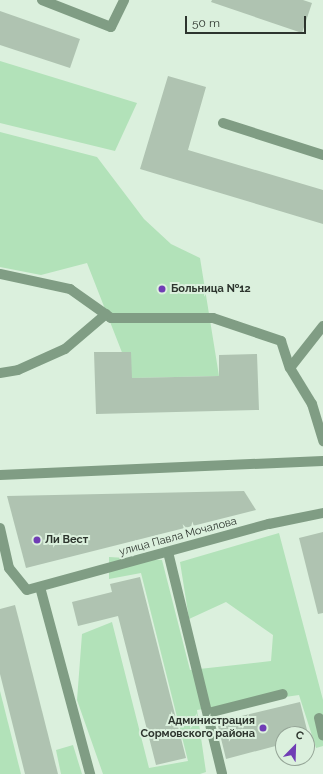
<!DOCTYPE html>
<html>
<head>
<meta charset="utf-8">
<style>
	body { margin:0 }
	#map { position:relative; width:323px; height:774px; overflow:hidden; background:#dbf0dd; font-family:Raleway,sans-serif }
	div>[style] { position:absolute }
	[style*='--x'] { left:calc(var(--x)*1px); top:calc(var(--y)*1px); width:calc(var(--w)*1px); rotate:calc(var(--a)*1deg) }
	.green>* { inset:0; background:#b2e2b9 }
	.building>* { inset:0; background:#afc3b1 }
	.minor>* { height:10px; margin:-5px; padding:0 5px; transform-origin:5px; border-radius:5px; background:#809d84 }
	.dots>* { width:11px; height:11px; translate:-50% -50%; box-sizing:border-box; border:2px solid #dbf0dd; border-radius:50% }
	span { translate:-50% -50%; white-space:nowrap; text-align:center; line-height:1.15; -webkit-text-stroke:4px #dbf0dd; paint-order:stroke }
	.poi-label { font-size:11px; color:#2d352e; font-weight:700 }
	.left { translate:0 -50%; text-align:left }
	.right { translate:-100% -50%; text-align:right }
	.street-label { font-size:11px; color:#2d352e }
	.north { position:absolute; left:275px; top:726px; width:40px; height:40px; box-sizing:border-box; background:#dbf0dd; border:1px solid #95a597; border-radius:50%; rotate:23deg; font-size:11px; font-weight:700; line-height:16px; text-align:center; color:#2d352e }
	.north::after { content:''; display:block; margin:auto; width:14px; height:18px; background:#703db5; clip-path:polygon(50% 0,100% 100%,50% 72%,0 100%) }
	.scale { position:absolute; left:185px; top:16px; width:121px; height:18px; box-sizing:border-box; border:2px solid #2d352e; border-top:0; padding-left:5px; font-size:12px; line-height:14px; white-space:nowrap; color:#2d352e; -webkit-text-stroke:3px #dbf0dd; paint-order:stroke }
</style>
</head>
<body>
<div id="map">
	<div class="green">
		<i style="clip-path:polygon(0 61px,137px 103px,115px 151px,0 123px)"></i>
		<i style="clip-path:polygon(0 132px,97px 157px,144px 219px,171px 244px,200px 258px,219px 376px,132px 378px,87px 263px,41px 275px,0 267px)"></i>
		<i style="clip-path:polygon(279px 533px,323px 700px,323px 746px,316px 748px,299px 695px,197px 710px,206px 772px,200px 774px,103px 774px,77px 700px,82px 634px,112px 622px,149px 768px,188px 761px,141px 573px,109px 579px,109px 557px,162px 560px,190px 670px,271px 661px,273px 635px,226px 602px,189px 619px,180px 562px)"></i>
		<i style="clip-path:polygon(0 691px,21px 774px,0 774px)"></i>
		<i style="clip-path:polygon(73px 745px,82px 774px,61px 774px,56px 750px)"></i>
	</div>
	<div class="building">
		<i style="clip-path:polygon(212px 0,303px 0,312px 3px,302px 33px,211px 2px)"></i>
		<i style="clip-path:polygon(0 11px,80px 39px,70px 68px,0 45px)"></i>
		<i style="clip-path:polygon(168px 76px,206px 87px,188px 150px,323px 190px,323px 224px,140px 169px)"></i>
		<i style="clip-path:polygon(94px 352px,131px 352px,132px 378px,219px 376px,219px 355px,257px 354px,259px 410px,96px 414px)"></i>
		<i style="clip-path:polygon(244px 491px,256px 510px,26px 568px,7px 496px)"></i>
		<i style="clip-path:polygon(323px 532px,323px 613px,318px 614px,299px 538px)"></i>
		<i style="clip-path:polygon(140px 577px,186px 758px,156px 765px,118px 616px,78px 626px,72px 602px,112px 592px,110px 584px)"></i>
		<i style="clip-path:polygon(15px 605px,20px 624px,58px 774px,25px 774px,0 674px,0 609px)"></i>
		<i style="clip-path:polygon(300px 702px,309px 738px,307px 738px,307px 734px,283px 734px,283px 744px,226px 759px,217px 722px)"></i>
	</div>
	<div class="minor">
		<i style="--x:42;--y:0;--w:74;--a:21.4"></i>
		<i style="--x:111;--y:27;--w:30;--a:-64"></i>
		<i style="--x:223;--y:123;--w:105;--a:17.7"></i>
		<i style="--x:0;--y:274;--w:72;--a:12.1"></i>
		<i style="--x:70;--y:289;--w:50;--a:35.3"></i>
		<i style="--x:111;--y:318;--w:102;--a:0"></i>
		<i style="--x:213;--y:318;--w:72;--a:18.7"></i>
		<i style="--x:281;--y:341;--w:28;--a:72"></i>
		<i style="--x:323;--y:326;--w:53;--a:128.2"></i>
		<i style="--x:290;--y:368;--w:42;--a:58.6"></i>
		<i style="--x:312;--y:404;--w:39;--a:73"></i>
		<i style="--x:0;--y:373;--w:18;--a:-9"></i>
		<i style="--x:18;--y:370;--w:51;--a:-24.1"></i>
		<i style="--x:65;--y:349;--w:54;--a:-40.5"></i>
		<i style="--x:0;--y:475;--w:323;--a:-2.5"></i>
		<i style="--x:0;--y:528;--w:41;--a:77.3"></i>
		<i style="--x:9;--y:568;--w:28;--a:51"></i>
		<i style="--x:27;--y:590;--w:251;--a:-15.3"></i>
		<i style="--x:269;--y:524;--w:55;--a:-11.5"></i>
		<i style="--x:168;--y:552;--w:228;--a:76.3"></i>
		<i style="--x:40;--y:587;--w:194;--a:75"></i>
		<i style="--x:208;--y:713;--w:77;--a:-14.2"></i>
		<i style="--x:319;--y:718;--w:18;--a:77"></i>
	</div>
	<div class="dots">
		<i style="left:162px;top:289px;background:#703db5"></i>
		<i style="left:37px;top:540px;background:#703db5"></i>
		<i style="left:263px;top:728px;background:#703db5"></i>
	</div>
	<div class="poi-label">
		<span class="left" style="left:171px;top:289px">Больница №12</span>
		<span class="left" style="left:45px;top:540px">Ли Вест</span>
		<span class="right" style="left:255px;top:728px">Администрация<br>Сормовского района</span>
	</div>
	<div class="street-label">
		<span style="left:178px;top:537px;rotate:-15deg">улица Павла Мочалова</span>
	</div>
	<div class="north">С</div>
	<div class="scale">50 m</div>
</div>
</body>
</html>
